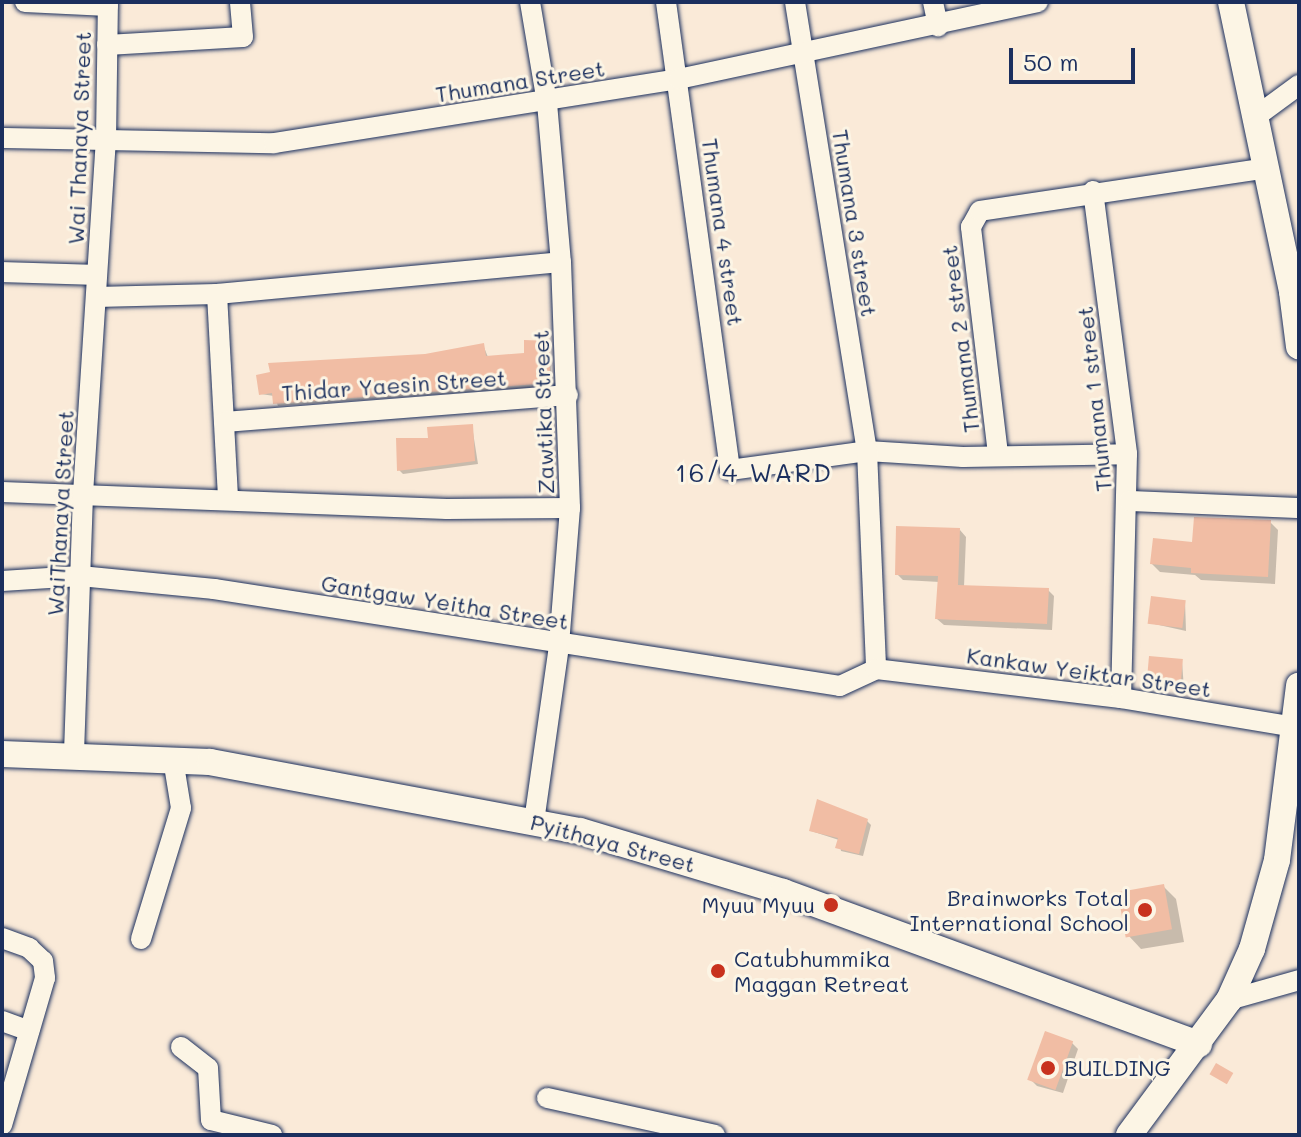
<!DOCTYPE html>
<html>
<head>
<meta charset="utf-8">
<style>
	body { margin:0 }
	#map { position:relative; width:1301px; height:1137px; overflow:hidden; background:#faead8; font-family:Mali,sans-serif }
	div>[style] { position:absolute }
	[style*='--x'] { left:calc(var(--x)*1px); top:calc(var(--y)*1px); width:calc(var(--w)*1px); rotate:calc(var(--a)*1deg) }
	.shadow>* { inset:0; background:#0003 }
	.building>* { inset:0; background:#f1bda4; transform-origin:0 0 }
	.roads { filter:drop-shadow(0 0 2px #1b2f5e) drop-shadow(0 0 2px #1b2f5e) }
	.street>* { height:20px; margin:-10px; padding:0 10px; transform-origin:10px; border-radius:10px; background:#fcf5e5 }
	.secondary>* { height:26px; margin:-13px; padding:0 13px; transform-origin:13px; border-radius:13px; background:#fcf5e5 }
	.dots>* { width:22px; height:22px; translate:-50% -50%; box-sizing:border-box; border:4px solid #fcf5e5; border-radius:50% }
	span { translate:-50% -50%; white-space:nowrap; text-align:center; line-height:1.15; -webkit-text-stroke:6px #fcf5e5; paint-order:stroke }
	.street-label { font-size:22px; color:#1b2f5e }
	.poi-label { font-size:22px; color:#1b2f5e }
	.right { translate:-100% -50%; text-align:right }
	.left { translate:0 -50%; text-align:left }
	.quarter-label { font-size:26px; color:#1b2f5e; letter-spacing:2px }
	.frame { position:absolute; inset:0; border:4px solid #1b2f5e; pointer-events:none }
	.scale { position:absolute; left:1009px; top:48px; width:126px; height:36px; box-sizing:border-box; border:4px solid #1b2f5e; border-top:0; padding-left:10px; font-size:24px; line-height:28px; white-space:nowrap; color:#1b2f5e; -webkit-text-stroke:6px #fcf5e5; paint-order:stroke }
</style>
</head>
<body>
<div id="map">
	<div class="shadow">
		<i style="clip-path:polygon(549px 343px,552px 386px,278px 406px,274px 396px,261px 394px,483px 345px,488px 357px,526px 355px)"></i>
		<i style="clip-path:polygon(472px 426px,478px 464px,403px 474px,399px 470px)"></i>
		<i style="clip-path:polygon(1270px 522px,1278px 530px,1275px 584px,1201px 580px,1195px 575px,1160px 572px,1152px 564px,1194px 544px)"></i>
		<i style="clip-path:polygon(960px 530px,966px 537px,964px 587px,1048px 590px,1054px 596px,1052px 630px,944px 625px,937px 619px,940px 582px,903px 580px,897px 574px)"></i>
		<i style="clip-path:polygon(1185px 601px,1186px 631px,1150px 623px)"></i>
		<i style="clip-path:polygon(1182px 661px,1184px 690px,1149px 684px)"></i>
		<i style="clip-path:polygon(867px 821px,871px 825px,863px 856px,841px 851px,839px 840px,811px 831px)"></i>
		<i style="clip-path:polygon(1163px 886px,1176px 899px,1184px 942px,1141px 949px,1128px 935px)"></i>
		<i style="clip-path:polygon(1072px 1043px,1078px 1049px,1063px 1093px,1037px 1086px,1030px 1079px)"></i>
	</div>
	<div class="building">
		<i style="clip-path:polygon(524px 340px,550px 341px,550px 383px,273px 404px,272px 393px,259px 395px,256px 375px,270px 372px,268px 363px,425px 354px,484px 343px,486px 356px,524px 353px)"></i>
		<i style="clip-path:polygon(473px 424px,475px 461px,397px 471px,396px 438px,428px 438px,427px 427px)"></i>
		<i style="clip-path:polygon(1194px 517px,1271px 520px,1268px 577px,1191px 573px,1191px 568px,1150px 564px,1153px 538px,1192px 542px)"></i>
		<i style="clip-path:polygon(896px 526px,960px 528px,958px 585px,1049px 588px,1047px 624px,935px 619px,938px 576px,895px 575px)"></i>
		<i style="left:1151px;top:596px;width:35px;height:28px;rotate:7deg"></i>
		<i style="left:1149px;top:656px;width:34px;height:28px;rotate:5deg"></i>
		<i style="clip-path:polygon(817px 799px,868px 819px,859px 854px,835px 848px,838px 838px,809px 831px)"></i>
		<i style="left:1164px;top:884px;width:46px;height:47px;rotate:80deg"></i>
		<i style="left:1045px;top:1031px;width:30px;height:52px;rotate:20deg"></i>
		<i style="left:1216px;top:1063px;width:20px;height:13px;rotate:30deg"></i>
	</div>
	<div class="roads">
		<div class="street">
			<i style="--x:25;--y:2;--w:83;--a:2.8"></i>
			<i style="--x:530;--y:2;--w:102;--a:80.4"></i>
			<i style="--x:547;--y:103;--w:160;--a:85"></i>
			<i style="--x:561;--y:262;--w:246;--a:87.9"></i>
			<i style="--x:570;--y:508;--w:138;--a:94.6"></i>
			<i style="--x:559;--y:646;--w:177;--a:98.1"></i>
			<i style="--x:666;--y:2;--w:472;--a:82.2"></i>
			<i style="--x:730;--y:470;--w:138;--a:-7.9"></i>
			<i style="--x:867;--y:451;--w:96;--a:3.6"></i>
			<i style="--x:963;--y:457;--w:164;--a:-1"></i>
			<i style="--x:795;--y:2;--w:455;--a:80.9"></i>
			<i style="--x:867;--y:451;--w:218;--a:87.6"></i>
			<i style="--x:933;--y:2;--w:25;--a:78"></i>
			<i style="--x:107;--y:45;--w:136;--a:-3.4"></i>
			<i style="--x:243;--y:37;--w:35;--a:-95"></i>
			<i style="--x:1254;--y:118;--w:56;--a:-36.3"></i>
			<i style="--x:2;--y:138;--w:272;--a:1.1"></i>
			<i style="--x:274;--y:143;--w:410;--a:-9"></i>
			<i style="--x:679;--y:79;--w:367;--a:-12.1"></i>
			<i style="--x:1093;--y:191;--w:265;--a:82.6"></i>
			<i style="--x:1127;--y:454;--w:244;--a:91.4"></i>
			<i style="--x:2;--y:272;--w:95;--a:1.8"></i>
			<i style="--x:217;--y:294;--w:203;--a:86.9"></i>
			<i style="--x:96;--y:297;--w:121;--a:-1.4"></i>
			<i style="--x:217;--y:294;--w:345;--a:-5.3"></i>
			<i style="--x:225;--y:422;--w:344;--a:-4.5"></i>
			<i style="--x:998;--y:454;--w:229;--a:-96.8"></i>
			<i style="--x:971;--y:227;--w:18;--a:-61"></i>
			<i style="--x:980;--y:211;--w:291;--a:-8.5"></i>
			<i style="--x:2;--y:492;--w:445;--a:2.2"></i>
			<i style="--x:447;--y:509;--w:123;--a:-0.5"></i>
			<i style="--x:1129;--y:501;--w:170;--a:2.4"></i>
			<i style="--x:2;--y:581;--w:78;--a:-3.7"></i>
			<i style="--x:80;--y:576;--w:135;--a:5.5"></i>
			<i style="--x:214;--y:589;--w:633;--a:8.81"></i>
			<i style="--x:840;--y:686;--w:40;--a:-25"></i>
			<i style="--x:876;--y:669;--w:247;--a:6.8"></i>
			<i style="--x:1121;--y:698;--w:176;--a:9.5"></i>
			<i style="--x:74;--y:753;--w:259;--a:-88"></i>
			<i style="--x:83;--y:494;--w:354;--a:-86.3"></i>
			<i style="--x:106;--y:141;--w:139;--a:-89.2"></i>
			<i style="--x:2;--y:938;--w:29;--a:20"></i>
			<i style="--x:29;--y:948;--w:19;--a:43"></i>
			<i style="--x:43;--y:961;--w:17;--a:83"></i>
			<i style="--x:45;--y:978;--w:153;--a:106.3"></i>
			<i style="--x:141;--y:939;--w:137;--a:-73"></i>
			<i style="--x:181;--y:808;--w:50;--a:-99.3"></i>
			<i style="--x:1229;--y:1000;--w:73;--a:-15.9"></i>
			<i style="--x:2;--y:1021;--w:29;--a:20"></i>
			<i style="--x:181;--y:1047;--w:34;--a:38"></i>
			<i style="--x:208;--y:1068;--w:52;--a:86.7"></i>
			<i style="--x:211;--y:1120;--w:63;--a:13.8"></i>
			<i style="--x:547;--y:1098;--w:172;--a:12.4"></i>
		</div>
		<div class="secondary">
			<i style="--x:1231;--y:2;--w:296;--a:78.1"></i>
			<i style="--x:1292;--y:292;--w:55;--a:82.7"></i>
			<i style="--x:2;--y:754;--w:208;--a:2.2"></i>
			<i style="--x:210;--y:762;--w:376;--a:10.6"></i>
			<i style="--x:580;--y:831;--w:212;--a:16.7"></i>
			<i style="--x:783;--y:892;--w:443;--a:20.1"></i>
			<i style="--x:1129;--y:1135;--w:168;--a:-53.5"></i>
			<i style="--x:1229;--y:1000;--w:56;--a:-65.7"></i>
			<i style="--x:1252;--y:949;--w:92;--a:-74.3"></i>
			<i style="--x:1277;--y:860;--w:176;--a:-82.8"></i>
		</div>
	</div>
	<div class="dots">
		<i style="left:831px;top:905px;background:#c8321e"></i>
		<i style="left:1145px;top:910px;background:#c8321e"></i>
		<i style="left:718px;top:971px;background:#c8321e"></i>
		<i style="left:1048px;top:1068px;background:#c8321e"></i>
	</div>
	<div class="street-label">
		<span style="left:520px;top:81px;rotate:-9deg">Thumana Street</span>
		<span style="left:79px;top:138px;rotate:-88deg">Wai Thanaya Street</span>
		<span style="left:855px;top:223px;rotate:81deg">Thumana 3 street</span>
		<span style="left:723px;top:232px;rotate:82deg">Thumana 4 street</span>
		<span style="left:960px;top:339px;rotate:-97deg">Thumana 2 street</span>
		<span style="left:394px;top:385px;rotate:-4deg">Thidar Yaesin Street</span>
		<span style="left:1094px;top:399px;rotate:-96deg">Thumana 1 street</span>
		<span style="left:543px;top:412px;rotate:-92deg">Zawtika Street</span>
		<span style="left:60px;top:513px;rotate:-87deg">WaiThanaya Street</span>
		<span style="left:445px;top:602px;rotate:9deg">Gantgaw Yeitha Street</span>
		<span style="left:1089px;top:672px;rotate:8deg">Kankaw Yeiktar Street</span>
		<span style="left:613px;top:843px;rotate:15deg">Pyithaya Street</span>
	</div>
	<div class="poi-label">
		<span class="right" style="left:1129px;top:910px">Brainworks Total<br>International School</span>
		<span class="right" style="left:815px;top:905px">Myuu Myuu</span>
		<span class="left" style="left:734px;top:971px">Catubhummika<br>Maggan Retreat</span>
		<span class="left" style="left:1064px;top:1068px">BUILDING</span>
	</div>
	<div class="quarter-label">
		<span style="left:754px;top:473px">16/4 WARD</span>
	</div>
	<div class="frame"></div>
	<div class="scale">50 m</div>
</div>
</body>
</html>
